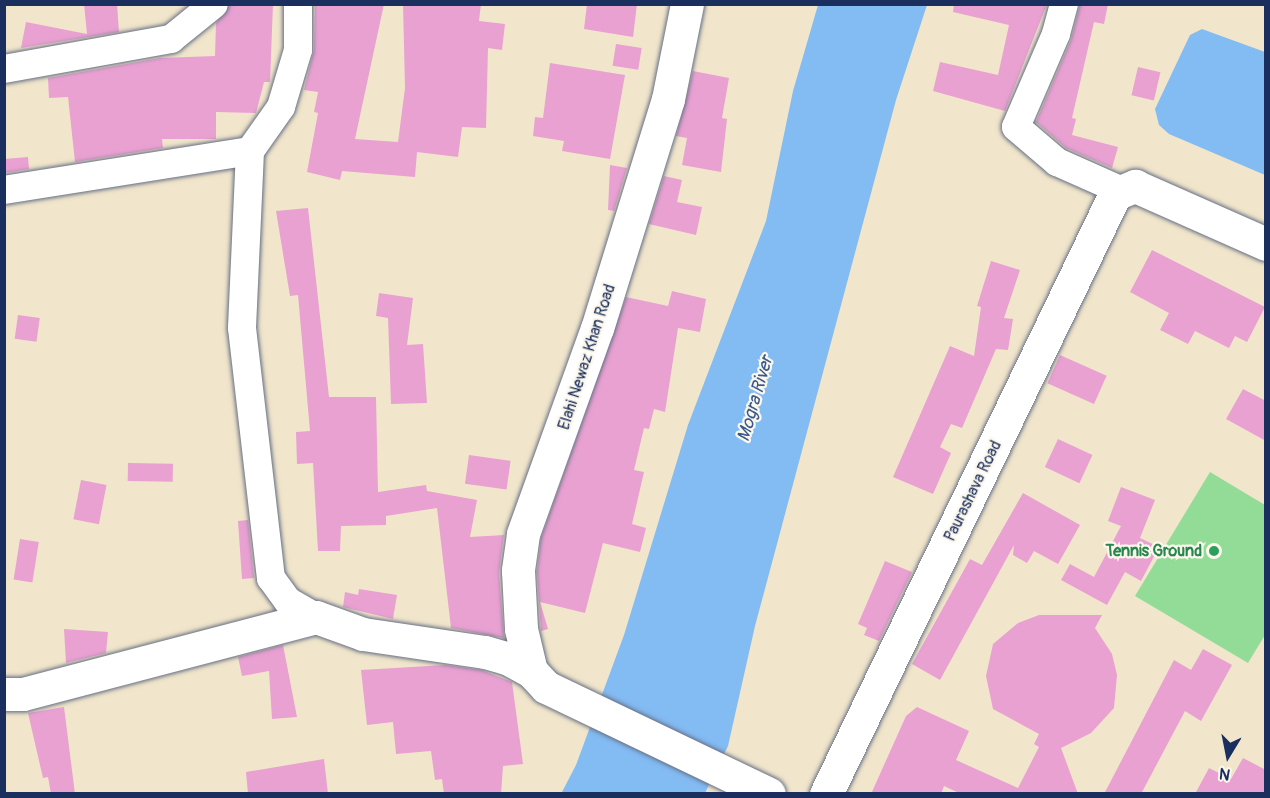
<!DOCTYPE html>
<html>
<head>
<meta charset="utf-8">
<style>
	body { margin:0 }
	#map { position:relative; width:1270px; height:798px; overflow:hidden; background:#f1e6cb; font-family:Pangolin,sans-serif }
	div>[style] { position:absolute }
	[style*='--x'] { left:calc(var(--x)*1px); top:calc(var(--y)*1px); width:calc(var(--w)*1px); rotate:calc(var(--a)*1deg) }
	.green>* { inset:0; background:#92dc98 }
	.water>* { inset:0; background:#83bbf3 }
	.building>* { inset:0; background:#e9a1d2; transform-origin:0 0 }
	.roads { filter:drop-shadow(0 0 2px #666f84) drop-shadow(0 0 2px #666f84) }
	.minor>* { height:28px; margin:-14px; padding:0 14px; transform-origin:14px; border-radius:14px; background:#fff }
	.tertiary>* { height:33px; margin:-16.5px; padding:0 16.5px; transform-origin:16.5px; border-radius:16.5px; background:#fff }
	.dots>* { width:16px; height:16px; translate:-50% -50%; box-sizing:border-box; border:3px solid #fbf7ec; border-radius:50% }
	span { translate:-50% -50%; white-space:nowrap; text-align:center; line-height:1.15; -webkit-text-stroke:4.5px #fbf7ec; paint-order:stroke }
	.street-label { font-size:16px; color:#1b2f5e }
	.leisure-label { font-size:16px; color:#27864d; font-weight:700 }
	.right { translate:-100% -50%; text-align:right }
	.water-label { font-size:18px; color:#3a598b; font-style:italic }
	.frame { position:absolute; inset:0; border:6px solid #1b2f5e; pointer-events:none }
	.north { position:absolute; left:1198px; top:726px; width:60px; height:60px; -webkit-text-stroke:4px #fbf7ec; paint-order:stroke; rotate:190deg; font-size:16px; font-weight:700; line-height:24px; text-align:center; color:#1b2f5e }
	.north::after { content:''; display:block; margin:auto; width:21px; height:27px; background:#1b2f5e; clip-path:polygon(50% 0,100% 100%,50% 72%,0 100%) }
</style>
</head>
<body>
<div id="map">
	<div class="green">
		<i style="clip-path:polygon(1210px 472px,1265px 505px,1265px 635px,1248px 663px,1135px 596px)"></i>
	</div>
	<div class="water">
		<i style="clip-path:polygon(818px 5px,927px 5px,896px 100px,755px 626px,728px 746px,705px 793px,561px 794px,576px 765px,624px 635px,688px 425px,766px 221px,793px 91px)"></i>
		<i style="clip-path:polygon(1202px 29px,1265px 52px,1265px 175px,1169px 134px,1159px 125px,1155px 109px,1190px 35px)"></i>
	</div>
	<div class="building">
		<i style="clip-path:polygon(84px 4px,117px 4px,119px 32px,21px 48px,26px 22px,87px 34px)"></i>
		<i style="clip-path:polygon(230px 4px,273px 4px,270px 82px,264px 82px,256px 113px,216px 112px,216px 139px,162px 139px,163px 148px,75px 162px,68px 97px,49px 98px,48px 78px,160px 58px,215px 56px,216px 23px)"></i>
		<i style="clip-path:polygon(315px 4px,384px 4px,355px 139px,398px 142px,405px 88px,403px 4px,481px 4px,479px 21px,505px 24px,502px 50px,488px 48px,486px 128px,462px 127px,458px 157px,417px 152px,415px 177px,342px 171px,340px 180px,307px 172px,318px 113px,314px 112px,318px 92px,304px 90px,314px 50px)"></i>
		<i style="clip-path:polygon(587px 4px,637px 4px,633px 37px,584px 29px)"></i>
		<i style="clip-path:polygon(954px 4px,1047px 4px,1005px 111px,933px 91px,940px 62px,998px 75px,1009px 25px,953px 12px)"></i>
		<i style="clip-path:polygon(1080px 4px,1108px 4px,1104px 24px,1094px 22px,1072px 118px,1076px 119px,1072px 135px,1118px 147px,1112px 168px,1066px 148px,1036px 122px,1071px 40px)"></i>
		<i style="left:616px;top:44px;width:26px;height:22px;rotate:9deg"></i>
		<i style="clip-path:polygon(550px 63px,625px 75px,610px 159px,562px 151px,564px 141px,533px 136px,535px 117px,543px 118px)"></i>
		<i style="left:1138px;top:67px;width:23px;height:29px;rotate:13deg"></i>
		<i style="clip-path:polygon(693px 71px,729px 78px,722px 118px,727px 119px,721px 172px,682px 165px,687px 138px,676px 136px)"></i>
		<i style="clip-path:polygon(28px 157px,29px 169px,4px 173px,4px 159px)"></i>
		<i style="clip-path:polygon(610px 165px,627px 168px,614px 211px,608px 210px)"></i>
		<i style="clip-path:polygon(664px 176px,682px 180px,677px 202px,702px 207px,696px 235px,649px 224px)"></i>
		<i style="clip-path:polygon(308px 208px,329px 397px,376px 397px,378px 492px,426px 485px,427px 491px,477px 500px,470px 537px,504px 535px,499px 572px,504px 638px,451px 628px,437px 508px,386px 516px,386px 525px,341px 526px,340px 551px,318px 551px,313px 463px,297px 464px,296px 432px,310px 431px,298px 295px,290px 296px,276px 211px)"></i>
		<i style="clip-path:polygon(1152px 250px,1265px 307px,1247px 342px,1235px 336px,1229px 348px,1195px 331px,1188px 344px,1160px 330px,1169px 313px,1130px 292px)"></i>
		<i style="clip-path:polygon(991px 261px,1020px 270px,1004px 318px,1013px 319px,1008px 350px,996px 349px,962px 428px,951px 424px,940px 447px,951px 453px,933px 494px,893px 477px,950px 346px,974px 356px,981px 307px,977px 306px)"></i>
		<i style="clip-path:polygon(672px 291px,706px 299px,700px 332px,678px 328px,665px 412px,654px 409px,649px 429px,644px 428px,634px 470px,644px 472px,632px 524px,646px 528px,640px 552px,603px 543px,585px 613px,540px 602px,548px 629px,541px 631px,537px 572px,541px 538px,626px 297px,668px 306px)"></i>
		<i style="clip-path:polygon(379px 293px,413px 298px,407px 345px,423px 344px,427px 403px,391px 404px,388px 318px,376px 316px)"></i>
		<i style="left:18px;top:315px;width:22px;height:24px;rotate:8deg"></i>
		<i style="left:1060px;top:355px;width:51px;height:31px;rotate:24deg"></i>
		<i style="clip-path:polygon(1243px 389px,1266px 401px,1266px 441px,1226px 419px)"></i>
		<i style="left:1058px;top:439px;width:38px;height:31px;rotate:25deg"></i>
		<i style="left:469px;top:455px;width:42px;height:29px;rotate:8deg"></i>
		<i style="left:128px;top:463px;width:45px;height:18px;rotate:1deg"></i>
		<i style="left:81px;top:480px;width:26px;height:40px;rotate:11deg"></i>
		<i style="clip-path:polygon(1121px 487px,1155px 500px,1140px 538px,1159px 547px,1141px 581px,1125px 572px,1107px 605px,1061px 580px,1070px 564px,1094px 577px,1121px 526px,1108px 521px)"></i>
		<i style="clip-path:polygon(1023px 493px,1080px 525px,1058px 564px,1034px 551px,1027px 563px,1013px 555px,1014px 545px,940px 680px,912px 664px,970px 559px,982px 565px)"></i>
		<i style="clip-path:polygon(248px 520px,254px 578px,242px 579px,238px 521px)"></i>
		<i style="left:20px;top:539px;width:19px;height:41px;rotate:9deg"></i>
		<i style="clip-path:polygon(885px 561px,912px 572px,879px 641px,864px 635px,867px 628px,858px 624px)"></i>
		<i style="clip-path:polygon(359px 589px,397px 595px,393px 619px,343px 607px,345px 592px,358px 595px)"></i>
		<i style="clip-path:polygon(1039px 615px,1102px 615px,1095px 628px,1112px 654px,1117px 675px,1114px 708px,1091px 733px,1061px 748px,1078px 794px,961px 794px,944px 786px,941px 794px,871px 794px,906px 716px,917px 707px,969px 731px,956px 760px,1018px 788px,1039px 747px,1034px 744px,1039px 734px,993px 709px,986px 676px,993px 644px,1018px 623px)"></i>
		<i style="clip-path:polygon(64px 629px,108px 632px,106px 653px,66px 663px)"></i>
		<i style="clip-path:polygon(283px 645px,297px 717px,272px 719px,269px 671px,242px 676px,238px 657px)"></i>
		<i style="clip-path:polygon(1203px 649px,1232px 665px,1201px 721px,1185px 711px,1141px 794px,1104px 794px,1174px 660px,1191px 670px)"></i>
		<i style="clip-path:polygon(445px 665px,481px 670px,512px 682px,523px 764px,503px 766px,501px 794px,444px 794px,442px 779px,435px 780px,431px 751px,396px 754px,393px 722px,367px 725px,361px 670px)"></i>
		<i style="clip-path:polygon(64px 707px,75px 794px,51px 794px,48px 777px,43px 778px,28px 713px)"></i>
		<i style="clip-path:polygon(1243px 758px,1266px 770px,1266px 794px,1195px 794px,1209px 768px,1231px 779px)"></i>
		<i style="clip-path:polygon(324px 759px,328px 794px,248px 794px,246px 772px)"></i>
	</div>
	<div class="roads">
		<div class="minor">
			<i style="--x:298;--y:4;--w:46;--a:90"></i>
			<i style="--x:298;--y:50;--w:59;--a:106.6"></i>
			<i style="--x:281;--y:107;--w:54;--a:125.2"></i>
			<i style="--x:250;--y:151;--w:177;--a:92.6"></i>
			<i style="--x:242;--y:328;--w:252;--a:83.4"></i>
			<i style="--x:271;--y:578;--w:29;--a:54"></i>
			<i style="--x:288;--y:601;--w:32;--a:30"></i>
			<i style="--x:1064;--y:4;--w:31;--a:105"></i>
			<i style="--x:1056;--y:34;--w:101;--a:113.3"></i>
			<i style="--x:1016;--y:127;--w:54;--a:40.5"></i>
			<i style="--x:1057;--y:162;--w:69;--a:24"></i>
			<i style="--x:4;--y:69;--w:170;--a:-10.2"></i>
			<i style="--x:171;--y:39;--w:55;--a:-39.1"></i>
			<i style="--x:4;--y:190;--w:249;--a:-9"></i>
		</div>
		<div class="tertiary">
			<i style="--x:687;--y:4;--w:97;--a:101.3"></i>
			<i style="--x:668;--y:99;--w:240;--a:107.2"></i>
			<i style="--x:597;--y:328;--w:219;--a:109.8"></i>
			<i style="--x:523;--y:534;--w:37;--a:98"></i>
			<i style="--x:518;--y:571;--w:58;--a:87"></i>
			<i style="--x:521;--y:629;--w:43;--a:76.6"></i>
			<i style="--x:531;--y:671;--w:22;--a:47"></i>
			<i style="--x:546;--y:687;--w:247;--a:25.6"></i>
			<i style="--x:4;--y:694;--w:19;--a:0"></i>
			<i style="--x:23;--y:694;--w:303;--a:-14.7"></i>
			<i style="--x:316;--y:617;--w:50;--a:19.9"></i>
			<i style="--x:363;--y:634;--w:123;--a:8.4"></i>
			<i style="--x:485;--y:652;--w:25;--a:16"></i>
			<i style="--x:509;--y:659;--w:25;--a:29"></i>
			<i style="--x:826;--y:794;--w:666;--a:-64.28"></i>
			<i style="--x:1115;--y:194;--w:22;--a:-22"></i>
			<i style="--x:1135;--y:186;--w:143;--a:23.9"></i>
		</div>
	</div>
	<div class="dots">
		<i style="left:1214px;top:551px;background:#2e9e5b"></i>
	</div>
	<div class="street-label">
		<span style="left:587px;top:357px;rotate:-72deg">Elahi Newaz Khan Road</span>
		<span style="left:973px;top:491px;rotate:-64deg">Paurashava Road</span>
	</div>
	<div class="leisure-label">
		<span class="right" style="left:1202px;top:551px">Tennis Ground</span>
	</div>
	<div class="water-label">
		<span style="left:756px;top:399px;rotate:-74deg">Mogra River</span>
	</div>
	<div class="frame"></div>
	<div class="north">N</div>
</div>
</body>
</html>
